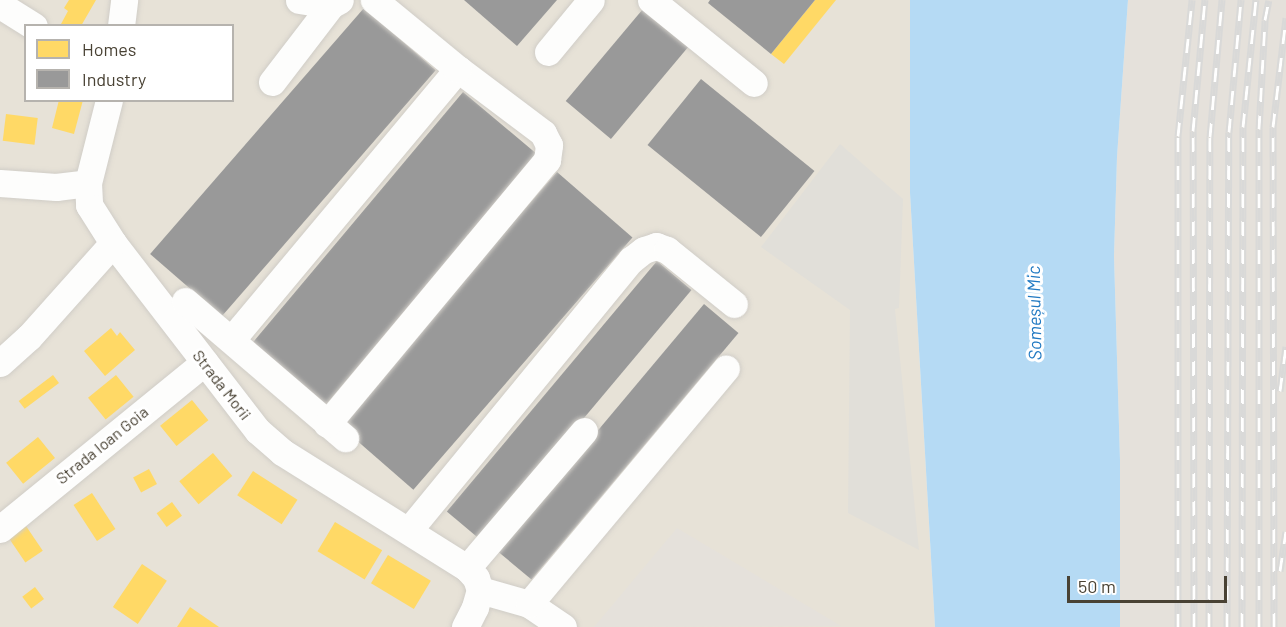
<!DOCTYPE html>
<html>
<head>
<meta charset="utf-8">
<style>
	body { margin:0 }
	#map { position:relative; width:1286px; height:627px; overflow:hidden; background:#f2f0ea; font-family:Barlow,sans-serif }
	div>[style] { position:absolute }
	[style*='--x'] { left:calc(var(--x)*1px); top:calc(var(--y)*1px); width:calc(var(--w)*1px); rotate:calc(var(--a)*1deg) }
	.residential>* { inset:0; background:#e7e2d7 }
	.industrial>* { inset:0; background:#e5e1db }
	.parking>* { inset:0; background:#e1dfd9 }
	.water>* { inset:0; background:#b5daf4 }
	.homes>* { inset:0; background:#ffd966; transform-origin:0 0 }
	.industry>* { inset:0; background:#999; transform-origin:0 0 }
	.roads { filter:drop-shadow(0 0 2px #d0cdc7) drop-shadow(0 0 2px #d0cdc7) }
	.minor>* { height:27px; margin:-13.5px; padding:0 13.5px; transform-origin:13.5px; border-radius:13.5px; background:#fdfdfc }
	.rail>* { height:7px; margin-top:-3.5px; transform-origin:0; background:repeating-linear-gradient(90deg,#fff 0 14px,#d9d9d8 0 28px); box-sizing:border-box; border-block:2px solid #d9d9d8 }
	span { translate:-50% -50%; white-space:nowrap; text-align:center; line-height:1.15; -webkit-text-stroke:6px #fff; paint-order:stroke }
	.street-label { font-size:16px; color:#494234 }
	.water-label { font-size:18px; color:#2079c2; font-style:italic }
	.legend { position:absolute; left:24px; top:24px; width:210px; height:78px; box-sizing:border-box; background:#fff; border:2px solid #b6b3ae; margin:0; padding:8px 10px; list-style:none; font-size:18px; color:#494234 }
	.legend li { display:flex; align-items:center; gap:12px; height:30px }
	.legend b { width:30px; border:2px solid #b6b3ae }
	.scale { position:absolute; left:1067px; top:576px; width:160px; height:27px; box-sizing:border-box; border:3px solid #494234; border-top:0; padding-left:8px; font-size:18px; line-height:21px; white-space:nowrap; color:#494234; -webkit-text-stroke:4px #fff; paint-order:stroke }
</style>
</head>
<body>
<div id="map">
	<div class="residential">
		<i style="clip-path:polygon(evenodd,0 0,910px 0,910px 193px,935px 627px,0 627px,0 0,26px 26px,232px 26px,232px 100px,26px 100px,26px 26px)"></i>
	</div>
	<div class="industrial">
		<i style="clip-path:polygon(1128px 0,1286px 0,1286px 627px,1120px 627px,1120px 460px,1114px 256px,1117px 157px)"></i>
		<i style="clip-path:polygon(677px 528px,841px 626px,594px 627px)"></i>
	</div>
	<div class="parking">
		<i style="clip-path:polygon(840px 144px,903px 199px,899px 308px,895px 309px,919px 550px,848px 513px,850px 310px,761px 247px)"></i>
	</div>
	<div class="water">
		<i style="clip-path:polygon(910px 0,1128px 0,1117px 157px,1114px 256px,1120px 460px,1120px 627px,935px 627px,910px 193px)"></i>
	</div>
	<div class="homes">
		<i style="clip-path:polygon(69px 0,96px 0,81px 26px,61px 24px,68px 11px,64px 8px)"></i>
		<i style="clip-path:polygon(815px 0,836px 0,784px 64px,771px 54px)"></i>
		<i style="clip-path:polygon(59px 100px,83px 100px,74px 134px,52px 128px)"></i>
		<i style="left:6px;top:114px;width:32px;height:27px;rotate:7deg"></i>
		<i style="clip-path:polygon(111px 328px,117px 336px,120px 332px,135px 350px,105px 376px,84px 351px)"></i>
		<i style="left:53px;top:375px;width:10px;height:43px;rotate:53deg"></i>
		<i style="left:116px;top:375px;width:28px;height:36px;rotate:51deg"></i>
		<i style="left:192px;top:400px;width:26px;height:41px;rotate:51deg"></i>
		<i style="left:38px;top:437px;width:27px;height:41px;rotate:51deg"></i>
		<i style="left:213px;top:453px;width:30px;height:44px;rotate:50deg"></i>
		<i style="left:149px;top:469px;width:17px;height:18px;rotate:62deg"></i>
		<i style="left:253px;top:471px;width:53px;height:29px;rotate:33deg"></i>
		<i style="left:92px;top:493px;width:43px;height:22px;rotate:57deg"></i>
		<i style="left:172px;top:502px;width:17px;height:19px;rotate:54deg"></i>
		<i style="left:335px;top:522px;width:55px;height:34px;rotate:31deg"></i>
		<i style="left:26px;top:526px;width:30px;height:21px;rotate:56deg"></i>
		<i style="left:388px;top:555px;width:50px;height:33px;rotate:31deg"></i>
		<i style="left:142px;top:564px;width:30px;height:52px;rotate:34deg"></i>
		<i style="left:35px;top:587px;width:15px;height:16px;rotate:53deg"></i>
		<i style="clip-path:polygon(190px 607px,219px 627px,177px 627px)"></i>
	</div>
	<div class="industry">
		<i style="clip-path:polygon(464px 0,557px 0,517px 46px)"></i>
		<i style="clip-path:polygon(710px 0,815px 0,771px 54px,708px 3px)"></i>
		<i style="left:648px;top:3px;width:59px;height:128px;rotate:40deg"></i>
		<i style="left:364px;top:8px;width:95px;height:326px;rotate:41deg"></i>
		<i style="left:701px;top:79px;width:146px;height:85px;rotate:39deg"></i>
		<i style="left:463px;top:92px;width:96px;height:331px;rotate:40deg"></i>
		<i style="left:557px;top:172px;width:100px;height:334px;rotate:41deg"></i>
		<i style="left:657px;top:261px;width:45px;height:327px;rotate:40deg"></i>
		<i style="left:704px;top:304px;width:45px;height:322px;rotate:40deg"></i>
	</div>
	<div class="roads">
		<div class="minor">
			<i style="--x:299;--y:0;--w:32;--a:9"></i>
			<i style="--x:651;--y:0;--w:132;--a:38.9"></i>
			<i style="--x:0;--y:5;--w:40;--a:32"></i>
			<i style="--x:121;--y:26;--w:26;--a:-83"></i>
			<i style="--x:548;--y:52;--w:67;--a:-50.4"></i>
			<i style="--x:272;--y:82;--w:97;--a:-52.5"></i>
			<i style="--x:331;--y:5;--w:10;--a:-29"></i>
			<i style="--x:109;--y:100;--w:86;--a:104.2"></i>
			<i style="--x:88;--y:183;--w:22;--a:87"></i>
			<i style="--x:89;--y:205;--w:45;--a:57.7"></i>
			<i style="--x:113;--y:243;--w:237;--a:52.4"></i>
			<i style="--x:258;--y:431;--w:32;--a:41"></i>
			<i style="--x:282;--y:452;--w:218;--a:32.1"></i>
			<i style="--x:467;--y:568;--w:13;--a:48"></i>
			<i style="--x:476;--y:578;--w:13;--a:72"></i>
			<i style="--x:0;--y:183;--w:56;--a:4.1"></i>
			<i style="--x:56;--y:187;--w:32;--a:-7"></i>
			<i style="--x:185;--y:301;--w:211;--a:40.6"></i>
			<i style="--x:232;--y:339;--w:352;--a:-50.1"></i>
			<i style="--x:0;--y:363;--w:39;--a:-42"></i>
			<i style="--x:29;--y:337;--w:126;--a:-48.2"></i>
			<i style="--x:327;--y:424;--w:344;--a:-50.2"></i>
			<i style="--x:547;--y:160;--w:15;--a:-82"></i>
			<i style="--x:549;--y:145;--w:13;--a:-117"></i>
			<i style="--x:543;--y:133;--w:106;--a:-143"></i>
			<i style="--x:458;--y:69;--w:109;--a:-140.6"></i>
			<i style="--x:0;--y:529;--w:264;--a:-39.2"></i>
			<i style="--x:409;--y:530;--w:350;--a:-50.6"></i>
			<i style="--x:631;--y:260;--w:16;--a:-38"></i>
			<i style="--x:644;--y:250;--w:13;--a:-18"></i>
			<i style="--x:656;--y:246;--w:12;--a:20"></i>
			<i style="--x:667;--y:250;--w:86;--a:38.9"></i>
			<i style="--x:467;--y:568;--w:180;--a:-49.5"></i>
			<i style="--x:480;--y:590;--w:51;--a:15.9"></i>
			<i style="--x:529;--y:604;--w:41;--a:34.1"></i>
			<i style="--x:529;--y:604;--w:307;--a:-50.1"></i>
			<i style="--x:465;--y:627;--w:22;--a:-63"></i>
			<i style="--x:475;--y:607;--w:18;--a:-74"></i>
		</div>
	</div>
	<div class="rail">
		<i style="--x:1280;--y:391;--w:45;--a:-82.4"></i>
		<i style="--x:1280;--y:571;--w:40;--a:-81.5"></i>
		<i style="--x:1178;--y:627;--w:491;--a:-90"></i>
		<i style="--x:1178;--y:136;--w:137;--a:-84.1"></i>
		<i style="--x:1194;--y:627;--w:496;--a:-90.1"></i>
		<i style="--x:1193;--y:131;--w:132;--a:-84.8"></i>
		<i style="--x:1209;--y:627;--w:490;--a:-89.9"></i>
		<i style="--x:1210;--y:137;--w:138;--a:-85"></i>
		<i style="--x:1227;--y:627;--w:495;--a:-89.8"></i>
		<i style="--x:1229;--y:132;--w:133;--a:-84.8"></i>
		<i style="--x:1242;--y:627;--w:500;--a:-89.89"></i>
		<i style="--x:1243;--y:127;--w:128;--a:-84.2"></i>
		<i style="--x:1259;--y:627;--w:498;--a:-90"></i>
		<i style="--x:1259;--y:129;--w:109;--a:-86.8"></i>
		<i style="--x:1265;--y:20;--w:20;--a:-79"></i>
		<i style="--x:1274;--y:627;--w:500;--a:-90.11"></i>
		<i style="--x:1273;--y:127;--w:110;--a:-83.2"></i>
	</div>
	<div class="street-label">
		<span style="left:222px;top:385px;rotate:52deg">Strada Morii</span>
		<span style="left:102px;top:445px;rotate:-39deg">Strada Ioan Goia</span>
	</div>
	<div class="water-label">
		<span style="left:1034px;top:313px;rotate:-91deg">Someșul Mic</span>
	</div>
	<ul class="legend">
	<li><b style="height:16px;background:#ffd966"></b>Homes</li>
	<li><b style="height:16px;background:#999"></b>Industry</li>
	</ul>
	<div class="scale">50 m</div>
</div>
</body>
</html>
